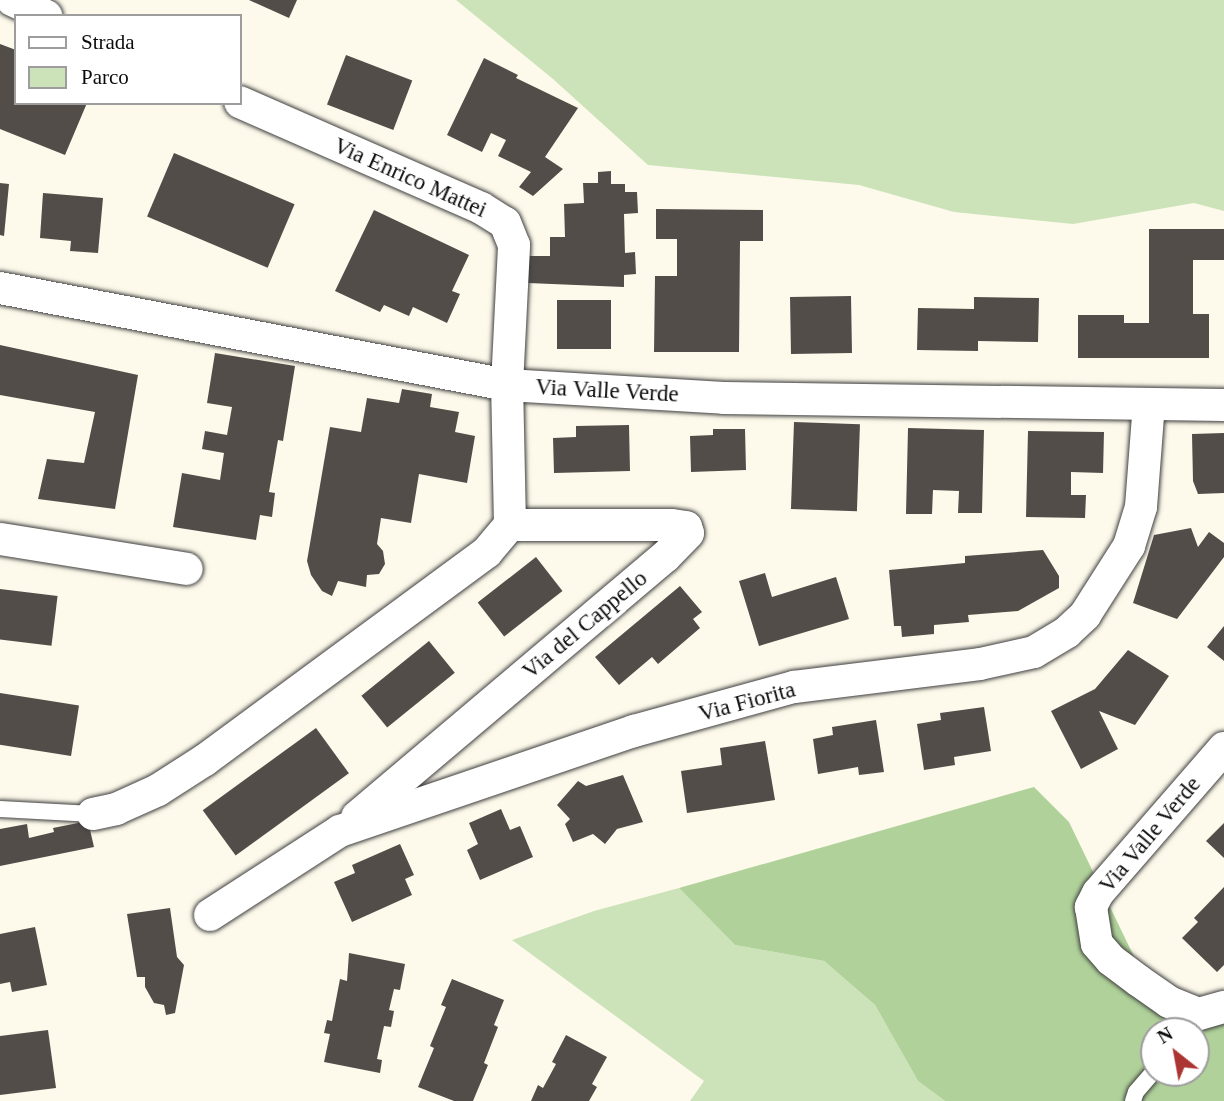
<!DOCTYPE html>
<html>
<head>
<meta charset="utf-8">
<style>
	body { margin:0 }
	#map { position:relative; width:1224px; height:1101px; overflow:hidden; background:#fdfaeb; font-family:Georgia,serif }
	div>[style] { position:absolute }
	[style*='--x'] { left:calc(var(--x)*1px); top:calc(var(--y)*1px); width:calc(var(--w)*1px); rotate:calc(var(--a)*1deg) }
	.green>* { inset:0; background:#cce3b9 }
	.forest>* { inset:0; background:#b0d29a }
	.building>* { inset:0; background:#524d49; transform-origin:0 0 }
	.roads { filter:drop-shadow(0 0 2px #3e3e3e) drop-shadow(0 0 2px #3e3e3e) }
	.service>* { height:16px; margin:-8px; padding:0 8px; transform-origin:8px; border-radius:8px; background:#fff }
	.minor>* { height:32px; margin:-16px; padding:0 16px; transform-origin:16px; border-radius:16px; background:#fff }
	span { translate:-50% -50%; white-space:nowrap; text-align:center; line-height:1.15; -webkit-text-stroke:7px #fff; paint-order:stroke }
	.street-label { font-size:23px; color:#0b0b0b }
	.legend { position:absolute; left:14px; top:14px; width:228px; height:91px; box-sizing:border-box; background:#fff; border:2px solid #9d9d9d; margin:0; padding:9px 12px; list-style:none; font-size:21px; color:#0b0b0b }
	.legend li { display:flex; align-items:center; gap:14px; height:35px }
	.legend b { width:35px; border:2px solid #9d9d9d }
	.north { position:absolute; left:1140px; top:1017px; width:70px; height:70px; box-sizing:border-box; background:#fff; border:2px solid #9d9d9d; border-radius:50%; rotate:329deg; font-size:19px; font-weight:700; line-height:28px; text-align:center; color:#0b0b0b }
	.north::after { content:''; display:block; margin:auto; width:24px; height:32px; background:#ab3533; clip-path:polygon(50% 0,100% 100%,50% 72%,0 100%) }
</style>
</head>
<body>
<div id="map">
	<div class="green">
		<i style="clip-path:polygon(456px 0,1224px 0,1224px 211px,1194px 203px,1073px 224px,954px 212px,859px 185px,648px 165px,553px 79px)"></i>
		<i style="clip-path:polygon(679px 888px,735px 945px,824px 961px,875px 1005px,918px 1081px,945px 1101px,690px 1101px,704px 1081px,512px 940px,594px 911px)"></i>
	</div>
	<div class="forest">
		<i style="clip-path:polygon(evenodd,1034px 787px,1069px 822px,1139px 967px,1197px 1000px,1224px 996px,1224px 1101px,945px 1101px,918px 1081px,875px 1005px,824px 961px,735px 945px,679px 888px,1034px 787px,1154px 1031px,1196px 1031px,1196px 1073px,1154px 1073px,1154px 1031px)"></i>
	</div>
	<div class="building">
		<i style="clip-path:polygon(249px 0,297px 0,289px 18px)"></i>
		<i style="clip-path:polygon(0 44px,16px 50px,16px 103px,87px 103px,65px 155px,0 129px)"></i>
		<i style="left:346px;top:55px;width:71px;height:53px;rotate:21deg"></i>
		<i style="clip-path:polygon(484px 58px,518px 75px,516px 78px,578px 108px,545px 157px,563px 169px,533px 196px,519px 187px,531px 172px,498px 156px,506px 140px,491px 133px,482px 152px,447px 135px)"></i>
		<i style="left:174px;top:153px;width:131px;height:69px;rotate:23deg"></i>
		<i style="clip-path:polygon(611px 171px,611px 184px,625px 184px,625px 192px,637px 192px,638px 213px,624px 214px,625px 253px,635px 252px,636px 274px,624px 275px,624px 287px,528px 283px,528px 256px,550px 256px,550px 237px,565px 237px,564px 204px,584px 203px,583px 183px,598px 183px,598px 172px)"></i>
		<i style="clip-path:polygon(0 183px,9px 184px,4px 236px,0 235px)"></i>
		<i style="clip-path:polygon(43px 193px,103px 198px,98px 253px,70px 251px,71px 241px,40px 238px)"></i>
		<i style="clip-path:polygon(656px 209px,763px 210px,763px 241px,740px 241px,739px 352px,654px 352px,655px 276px,677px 276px,677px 239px,656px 239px)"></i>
		<i style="clip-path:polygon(374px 210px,469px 255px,452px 291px,460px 294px,447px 323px,413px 307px,409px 316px,384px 305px,380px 312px,335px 291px)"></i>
		<i style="clip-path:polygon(1149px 229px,1224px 229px,1224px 260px,1193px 260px,1193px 314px,1209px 314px,1209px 358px,1078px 358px,1078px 315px,1124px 315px,1124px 323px,1149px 323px)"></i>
		<i style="left:851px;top:296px;width:57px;height:61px;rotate:89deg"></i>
		<i style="clip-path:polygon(974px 297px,1039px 298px,1038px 342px,978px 341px,978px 351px,917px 350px,918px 308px,974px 309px)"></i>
		<i style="left:557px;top:300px;width:54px;height:49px"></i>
		<i style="clip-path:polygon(0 345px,138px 375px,115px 509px,38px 499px,47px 459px,84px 463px,95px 412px,0 395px)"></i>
		<i style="clip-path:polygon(215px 353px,295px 366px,283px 441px,278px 440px,269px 492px,275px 493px,272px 517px,260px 515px,256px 540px,173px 527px,182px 473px,220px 480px,224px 453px,202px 449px,205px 431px,227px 435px,232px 407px,207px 403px)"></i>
		<i style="clip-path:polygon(402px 389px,432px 394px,430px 407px,459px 412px,455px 432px,475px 436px,467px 483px,419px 474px,411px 523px,381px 518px,377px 544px,383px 551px,385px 564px,379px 574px,367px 575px,366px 587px,338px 581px,332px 596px,322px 591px,311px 575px,307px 561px,330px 427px,361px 432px,367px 398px,399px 403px)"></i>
		<i style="left:794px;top:422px;width:66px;height:87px;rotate:2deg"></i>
		<i style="clip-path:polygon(629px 425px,630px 471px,554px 473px,553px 438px,576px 437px,576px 426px)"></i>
		<i style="clip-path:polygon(908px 428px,984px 430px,982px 513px,958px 513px,959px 491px,933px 490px,932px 514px,906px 514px)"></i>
		<i style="clip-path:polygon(713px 429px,745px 429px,746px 470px,691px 472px,690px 436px,713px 435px)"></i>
		<i style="clip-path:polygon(1028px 431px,1104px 432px,1103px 473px,1071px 472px,1071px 495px,1086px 495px,1085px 518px,1026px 517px)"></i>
		<i style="clip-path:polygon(1224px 433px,1224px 493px,1198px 494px,1193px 481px,1192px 434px)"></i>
		<i style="clip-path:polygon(1191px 528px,1198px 547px,1209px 532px,1224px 543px,1224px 557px,1177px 619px,1133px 603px,1154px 535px)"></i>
		<i style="clip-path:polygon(1043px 550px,1059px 576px,1059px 588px,1018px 611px,968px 615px,969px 622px,934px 625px,934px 634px,902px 637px,901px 626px,894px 626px,889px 570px,965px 563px,965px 556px)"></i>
		<i style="left:536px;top:557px;width:43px;height:74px;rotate:52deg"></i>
		<i style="clip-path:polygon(765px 573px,772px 597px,836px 577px,849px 619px,759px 646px,739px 581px)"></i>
		<i style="clip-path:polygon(680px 586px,702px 612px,693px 619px,700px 628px,658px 664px,652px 657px,619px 685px,595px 657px)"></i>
		<i style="left:0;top:589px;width:58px;height:50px;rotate:7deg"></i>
		<i style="clip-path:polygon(1224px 626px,1224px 661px,1207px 647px)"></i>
		<i style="left:429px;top:641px;width:41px;height:87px;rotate:51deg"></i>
		<i style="clip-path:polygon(1128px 650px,1169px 676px,1135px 725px,1099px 711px,1118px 749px,1081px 769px,1051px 711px,1095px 689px)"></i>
		<i style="left:0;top:693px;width:80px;height:51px;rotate:9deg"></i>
		<i style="clip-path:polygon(984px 707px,991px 751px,954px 757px,955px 765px,924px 770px,917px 724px,941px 720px,940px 713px)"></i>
		<i style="clip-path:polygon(876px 720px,884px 772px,859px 775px,858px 767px,818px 774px,813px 739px,833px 735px,832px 727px)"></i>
		<i style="left:316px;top:728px;width:56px;height:140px;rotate:54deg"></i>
		<i style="clip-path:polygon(765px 741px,775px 800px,687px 813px,681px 771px,722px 765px,720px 748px)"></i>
		<i style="clip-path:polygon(623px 775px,643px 822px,617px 829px,605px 844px,593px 834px,573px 842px,565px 824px,570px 819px,557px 805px,578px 781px,586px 786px)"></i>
		<i style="clip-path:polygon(501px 809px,510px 830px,520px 826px,533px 857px,480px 880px,467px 850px,478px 844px,469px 823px)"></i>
		<i style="clip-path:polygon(88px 821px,94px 847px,0 866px,0 829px,27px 824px,29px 838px,54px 832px,53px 828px)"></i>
		<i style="clip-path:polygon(1224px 823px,1224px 858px,1206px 841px)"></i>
		<i style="clip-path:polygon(400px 844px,414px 875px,405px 879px,412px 895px,352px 922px,334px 882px,355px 873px,352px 865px)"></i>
		<i style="clip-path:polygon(1224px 887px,1224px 965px,1217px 972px,1182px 938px,1198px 922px,1194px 918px)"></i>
		<i style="clip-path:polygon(170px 908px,177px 957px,184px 965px,175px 1013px,166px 1015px,164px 1005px,154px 1003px,145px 987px,145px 977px,137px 977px,127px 914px)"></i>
		<i style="clip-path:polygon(35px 927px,47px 985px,12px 992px,10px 982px,0 984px,0 934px)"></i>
		<i style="clip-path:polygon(349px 953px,405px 964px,400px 990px,394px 989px,389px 1010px,394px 1011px,391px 1027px,384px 1026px,377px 1059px,382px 1060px,380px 1073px,324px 1062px,330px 1034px,324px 1033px,327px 1020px,332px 1021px,340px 979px,347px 981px)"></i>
		<i style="clip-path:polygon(452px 979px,504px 1000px,494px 1025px,498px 1027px,484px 1063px,488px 1065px,473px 1101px,454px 1101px,418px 1087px,434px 1048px,430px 1046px,446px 1007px,441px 1005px)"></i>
		<i style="clip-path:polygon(48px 1030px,56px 1088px,0 1095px,0 1036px)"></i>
		<i style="clip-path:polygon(566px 1035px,607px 1057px,592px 1084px,597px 1087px,589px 1101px,531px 1101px,538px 1085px,543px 1088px,556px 1064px,552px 1062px)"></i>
	</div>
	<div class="roads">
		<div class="service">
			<i style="--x:0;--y:809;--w:93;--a:3.1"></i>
			<i style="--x:1133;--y:1101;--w:9;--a:-72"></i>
			<i style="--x:1136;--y:1092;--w:28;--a:-49"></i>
		</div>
		<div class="minor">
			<i style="--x:12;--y:0;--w:38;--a:25"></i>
			<i style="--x:0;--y:288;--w:516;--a:10.83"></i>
			<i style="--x:507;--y:385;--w:217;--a:3.4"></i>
			<i style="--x:724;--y:398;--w:500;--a:0.8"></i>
			<i style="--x:0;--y:539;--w:189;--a:9.1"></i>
			<i style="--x:1224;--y:748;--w:192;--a:131"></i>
			<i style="--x:1098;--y:893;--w:16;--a:117"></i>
			<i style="--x:1091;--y:907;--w:37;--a:81"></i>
			<i style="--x:1097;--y:944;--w:21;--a:49"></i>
			<i style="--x:1111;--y:960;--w:35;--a:37"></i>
			<i style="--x:1139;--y:981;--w:37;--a:35"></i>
			<i style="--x:1169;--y:1002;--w:32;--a:22"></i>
			<i style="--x:1199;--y:1014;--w:26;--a:-16"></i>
			<i style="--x:93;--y:814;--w:24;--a:-12"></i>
			<i style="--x:116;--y:809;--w:46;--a:-24.3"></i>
			<i style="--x:158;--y:790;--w:56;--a:-32.6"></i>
			<i style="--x:205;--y:760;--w:350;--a:-36.4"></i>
			<i style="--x:487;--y:552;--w:35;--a:-50"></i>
			<i style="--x:510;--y:525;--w:140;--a:-91.2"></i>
			<i style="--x:507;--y:385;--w:140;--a:-87.1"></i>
			<i style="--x:514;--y:245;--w:24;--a:-112"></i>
			<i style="--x:505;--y:223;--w:28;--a:-148"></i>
			<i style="--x:481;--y:208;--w:263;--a:-156.3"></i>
			<i style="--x:357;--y:817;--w:403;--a:-40.2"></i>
			<i style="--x:665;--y:557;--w:33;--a:-46"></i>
			<i style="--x:688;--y:533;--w:6;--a:-108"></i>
			<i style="--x:686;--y:527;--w:15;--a:-172"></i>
			<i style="--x:671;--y:525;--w:161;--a:180"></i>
			<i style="--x:210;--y:915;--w:155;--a:-32.9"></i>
			<i style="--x:340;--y:831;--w:311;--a:-18.8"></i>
			<i style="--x:634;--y:731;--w:166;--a:-15.4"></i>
			<i style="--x:794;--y:687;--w:187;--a:-7"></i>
			<i style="--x:980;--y:664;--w:55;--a:-12.5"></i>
			<i style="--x:1034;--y:652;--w:39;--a:-31"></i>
			<i style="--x:1067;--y:632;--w:25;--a:-43"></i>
			<i style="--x:1085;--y:615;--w:82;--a:-57.5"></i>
			<i style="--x:1129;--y:546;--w:41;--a:-72.9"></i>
			<i style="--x:1141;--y:507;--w:103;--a:-85.6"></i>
		</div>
	</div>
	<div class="street-label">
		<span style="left:410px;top:178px;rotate:24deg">Via Enrico Mattei</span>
		<span style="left:607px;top:391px;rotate:3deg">Via Valle Verde</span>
		<span style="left:585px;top:625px;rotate:-40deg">Via del Cappello</span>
		<span style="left:747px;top:702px;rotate:-15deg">Via Fiorita</span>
		<span style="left:1150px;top:835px;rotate:-50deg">Via Valle Verde</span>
	</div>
	<ul class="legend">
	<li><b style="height:9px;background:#fff"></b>Strada</li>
	<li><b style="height:19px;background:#cce3b9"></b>Parco</li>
	</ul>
	<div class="north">N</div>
</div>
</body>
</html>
